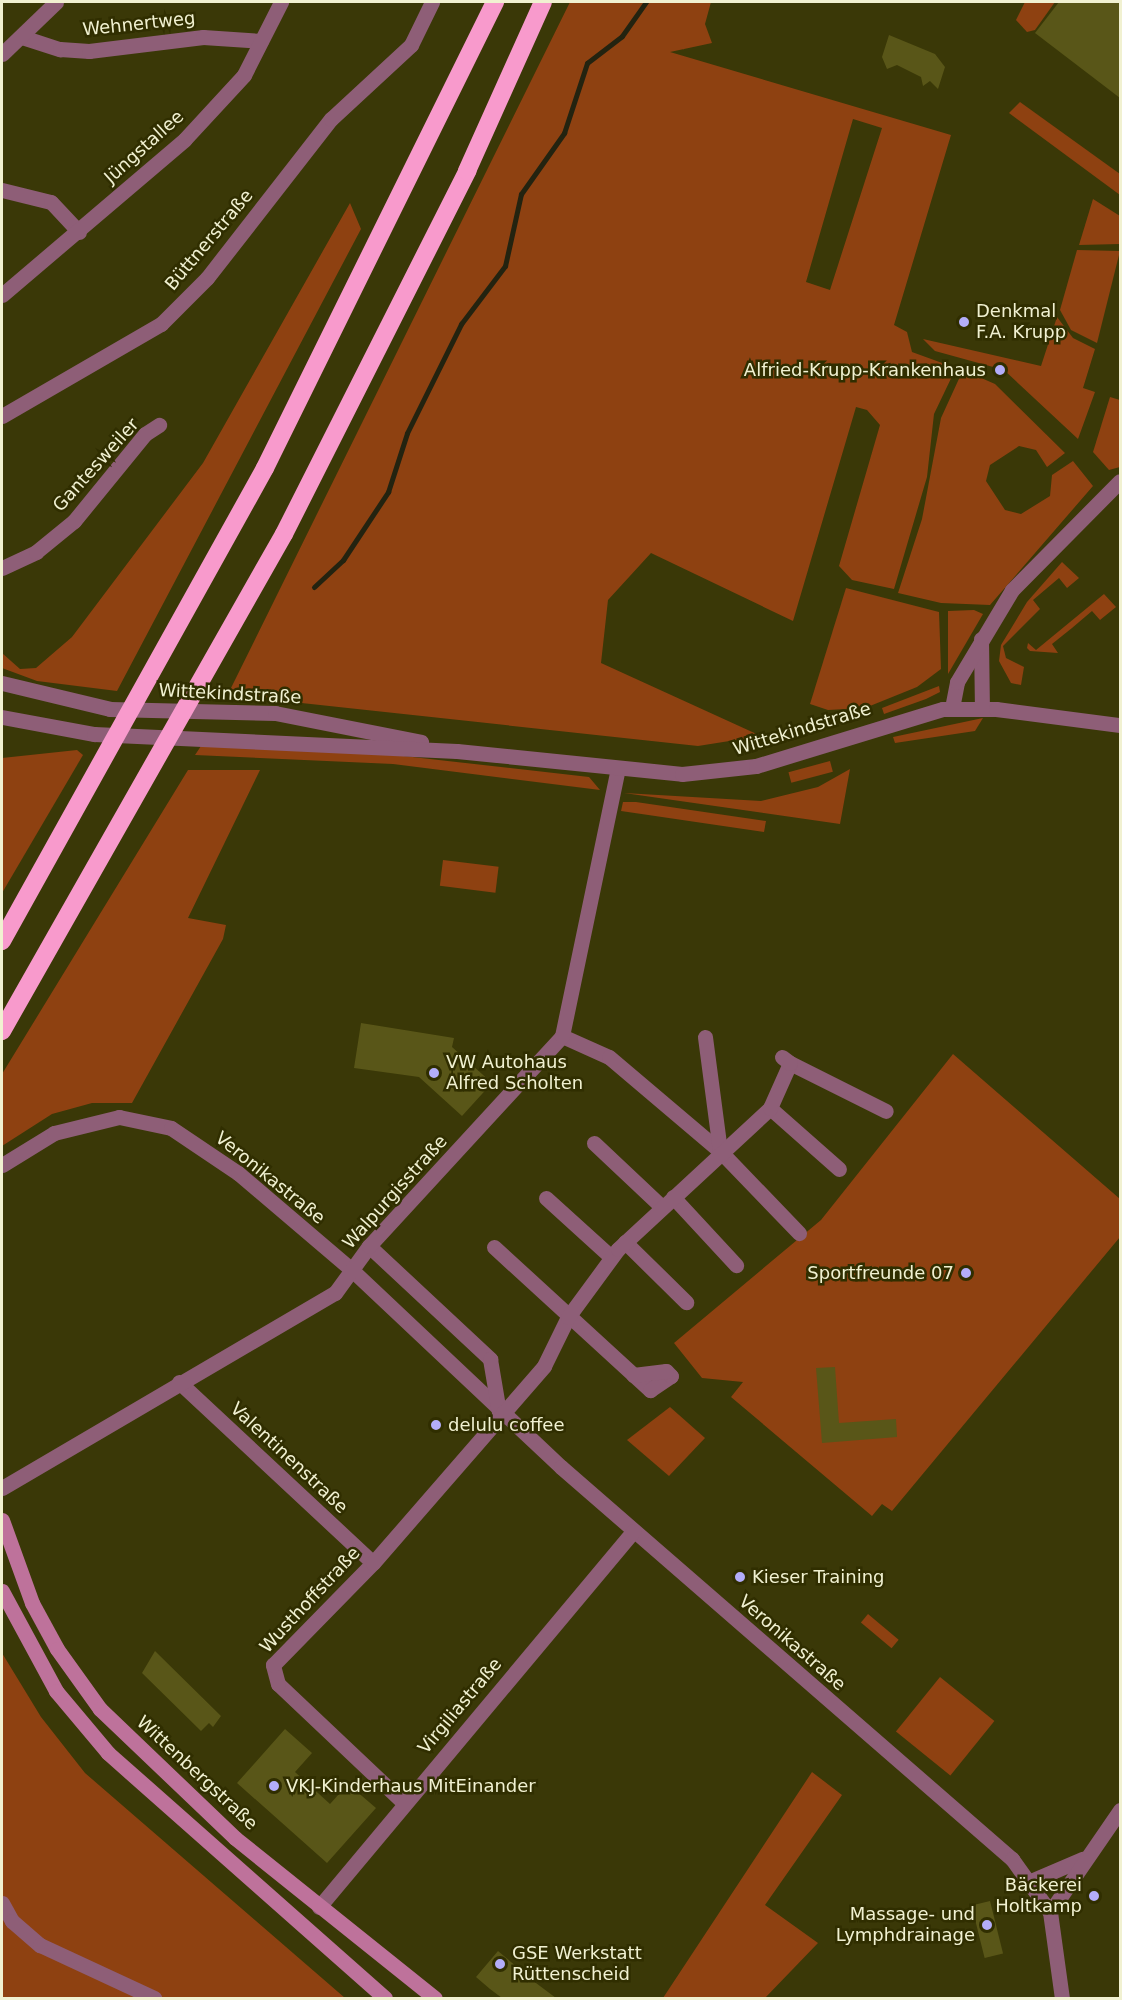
<!DOCTYPE html>
<html>
<head>
<meta charset="utf-8">
<style>
	body { margin:0 }
	#map { position:relative; width:1122px; height:2000px; overflow:hidden; background:#3a3807; font-family:"DejaVu Sans",sans-serif }
	div>[style] { position:absolute }
	[style*='--x'] { left:calc(var(--x)*1px); top:calc(var(--y)*1px); width:calc(var(--w)*1px); rotate:calc(var(--a)*1deg) }
	.green>* { inset:0; background:#8e4111; transform-origin:0 0 }
	.stream>* { height:5px; margin:-2.5px; padding:0 2.5px; transform-origin:2.5px; border-radius:2.5px; background:#232310 }
	.building>* { inset:0; background:#595618; transform-origin:0 0 }
	.minor>* { height:15px; margin:-7.5px; padding:0 7.5px; transform-origin:7.5px; border-radius:7.5px; background:#8e5e77 }
	.tertiary>* { height:15px; margin:-7.5px; padding:0 7.5px; transform-origin:7.5px; border-radius:7.5px; background:#8e5e77 }
	.secondary>* { height:15px; margin:-7.5px; padding:0 7.5px; transform-origin:7.5px; border-radius:7.5px; background:#be729b }
	.motorway>* { height:18px; margin:-9px; padding:0 9px; transform-origin:9px; border-radius:9px; background:#f89acc }
	.dots>* { width:16px; height:16px; translate:-50% -50%; box-sizing:border-box; border:3px solid #302e00; border-radius:50% }
	span { translate:-50% -50%; white-space:nowrap; text-align:center; line-height:1.15; -webkit-text-stroke:5px #302e00; paint-order:stroke }
	.street-label { font-size:18px; color:#f1f1d1 }
	.poi-label { font-size:18px; color:#f1f1d1 }
	.left { translate:0 -50%; text-align:left }
	.right { translate:-100% -50%; text-align:right }
	.frame { position:absolute; inset:0; border:3px solid #f1f1d1; pointer-events:none }
</style>
</head>
<body>
<div id="map">
	<div class="green">
		<i style="clip-path:polygon(evenodd,570px 2px,711px 2px,705px 24px,712px 43px,670px 52px,951px 135px,894px 325px,907px 332px,912px 352px,956px 368px,934px 414px,927px 477px,894px 589px,852px 580px,839px 566px,880px 425px,867px 410px,856px 407px,793px 621px,651px 553px,608px 600px,601px 663px,761px 736px,698px 746px,283px 701px,230px 690px,570px 2px,853px 119px,882px 128px,830px 290px,806px 282px,853px 119px)"></i>
		<i style="clip-path:polygon(1025px 2px,1055px 2px,1035px 30px,1027px 32px,1016px 20px)"></i>
		<i style="clip-path:polygon(1020px 102px,1120px 174px,1120px 195px,1009px 113px)"></i>
		<i style="clip-path:polygon(1093px 199px,1120px 216px,1120px 244px,1079px 245px)"></i>
		<i style="clip-path:polygon(350px 203px,361px 229px,117px 691px,37px 681px,2px 668px,2px 653px,20px 669px,36px 668px,72px 637px,203px 463px)"></i>
		<i style="clip-path:polygon(1077px 250px,1120px 251px,1097px 343px,1071px 330px,1060px 310px)"></i>
		<i style="clip-path:polygon(1057px 317px,1073px 338px,1095px 349px,1083px 388px,1095px 392px,1078px 439px,1004px 370px,935px 351px,923px 339px,1041px 366px)"></i>
		<i style="clip-path:polygon(963px 370px,995px 384px,1065px 453px,1047px 467px,1036px 450px,1019px 446px,990px 465px,986px 481px,1005px 510px,1021px 514px,1050px 496px,1052px 475px,1073px 461px,1093px 486px,990px 605px,941px 603px,898px 593px,922px 519px,941px 418px)"></i>
		<i style="clip-path:polygon(1110px 397px,1120px 400px,1120px 467px,1109px 470px,1093px 452px)"></i>
		<i style="clip-path:polygon(1062px 562px,1079px 578px,1067px 588px,1059px 578px,1033px 600px,1040px 609px,1003px 646px,1006px 658px,1024px 667px,1021px 685px,1011px 683px,999px 661px,1001px 645px,1027px 602px)"></i>
		<i style="clip-path:polygon(846px 588px,939px 612px,941px 669px,917px 687px,865px 708px,828px 710px,810px 704px)"></i>
		<i style="clip-path:polygon(1104px 594px,1116px 607px,1100px 620px,1092px 611px,1072px 628px,1052px 644px,1058px 653px,1030px 651px,1027px 648px,1028px 643px,1036px 650px)"></i>
		<i style="clip-path:polygon(974px 610px,983px 614px,948px 674px,948px 611px)"></i>
		<i style="clip-path:polygon(939px 686px,940px 692px,926px 699px,884px 714px,882px 708px)"></i>
		<i style="clip-path:polygon(983px 718px,975px 731px,895px 743px,893px 737px)"></i>
		<i style="clip-path:polygon(201px 746px,377px 753px,589px 777px,600px 790px,393px 764px,195px 755px)"></i>
		<i style="clip-path:polygon(77px 750px,83px 755px,2px 893px,2px 758px)"></i>
		<i style="left:830px;top:761px;width:11px;height:43px;rotate:75deg"></i>
		<i style="clip-path:polygon(850px 769px,840px 824px,624px 793px,761px 801px,818px 787px)"></i>
		<i style="clip-path:polygon(188px 770px,260px 770px,188px 918px,226px 925px,223px 939px,132px 1103px,92px 1103px,52px 1114px,2px 1146px,2px 1074px)"></i>
		<i style="clip-path:polygon(623px 802px,636px 802px,766px 821px,764px 832px,621px 811px)"></i>
		<i style="left:443px;top:860px;width:56px;height:26px;rotate:7deg"></i>
		<i style="clip-path:polygon(953px 1054px,1120px 1199px,1120px 1237px,892px 1511px,882px 1504px,872px 1516px,731px 1397px,743px 1382px,702px 1378px,674px 1343px,821px 1220px)"></i>
		<i style="clip-path:polygon(670px 1407px,705px 1438px,669px 1476px,627px 1440px)"></i>
		<i style="left:868px;top:1614px;width:40px;height:11px;rotate:40deg"></i>
		<i style="clip-path:polygon(2px 1653px,41px 1717px,85px 1773px,345px 1998px,2px 1998px)"></i>
		<i style="left:940px;top:1677px;width:70px;height:70px;rotate:39deg"></i>
		<i style="clip-path:polygon(812px 1772px,842px 1795px,765px 1905px,818px 1943px,765px 1998px,663px 1998px)"></i>
	</div>
	<div class="stream">
		<i style="--x:314;--y:587;--w:40;--a:-43"></i>
		<i style="--x:343;--y:560;--w:82;--a:-56.5"></i>
		<i style="--x:388;--y:492;--w:62;--a:-72.1"></i>
		<i style="--x:407;--y:433;--w:122;--a:-63.6"></i>
		<i style="--x:461;--y:324;--w:73;--a:-52.8"></i>
		<i style="--x:505;--y:266;--w:74;--a:-77.5"></i>
		<i style="--x:521;--y:194;--w:75;--a:-54.8"></i>
		<i style="--x:564;--y:133;--w:74;--a:-71.8"></i>
		<i style="--x:587;--y:63;--w:44;--a:-37.6"></i>
		<i style="--x:622;--y:36;--w:42;--a:-54.8"></i>
	</div>
	<div class="building">
		<i style="clip-path:polygon(1059px 2px,1120px 2px,1120px 98px,1035px 33px)"></i>
		<i style="clip-path:polygon(889px 35px,935px 54px,945px 67px,938px 89px,930px 81px,923px 86px,921px 77px,897px 65px,887px 69px,882px 57px)"></i>
		<i style="clip-path:polygon(361px 1023px,454px 1038px,452px 1047px,492px 1083px,462px 1116px,419px 1077px,354px 1068px)"></i>
		<i style="clip-path:polygon(835px 1367px,839px 1423px,896px 1419px,897px 1437px,822px 1443px,816px 1368px)"></i>
		<i style="clip-path:polygon(155px 1651px,221px 1716px,213px 1727px,209px 1723px,201px 1731px,142px 1673px)"></i>
		<i style="clip-path:polygon(285px 1729px,312px 1753px,295px 1772px,330px 1804px,348px 1784px,376px 1808px,327px 1863px,237px 1783px)"></i>
		<i style="left:990px;top:1901px;width:54px;height:19px;rotate:76deg"></i>
		<i style="clip-path:polygon(498px 1951px,536px 1983px,556px 1998px,502px 1998px,490px 1989px,476px 1977px)"></i>
	</div>
	<div class="minor">
		<i style="--x:22;--y:37;--w:40;--a:18"></i>
		<i style="--x:60;--y:49;--w:29;--a:4"></i>
		<i style="--x:89;--y:51;--w:115;--a:-7"></i>
		<i style="--x:203;--y:37;--w:58;--a:3.9"></i>
		<i style="--x:2;--y:54;--w:75;--a:-43.9"></i>
		<i style="--x:2;--y:190;--w:50;--a:13.8"></i>
		<i style="--x:51;--y:202;--w:41;--a:47"></i>
		<i style="--x:2;--y:295;--w:240;--a:-40.4"></i>
		<i style="--x:185;--y:139;--w:87;--a:-47.3"></i>
		<i style="--x:244;--y:75;--w:82;--a:-63.1"></i>
		<i style="--x:2;--y:416;--w:184;--a:-30.1"></i>
		<i style="--x:161;--y:324;--w:65;--a:-45"></i>
		<i style="--x:207;--y:278;--w:202;--a:-52.1"></i>
		<i style="--x:331;--y:119;--w:109;--a:-42.8"></i>
		<i style="--x:411;--y:45;--w:48;--a:-64"></i>
		<i style="--x:2;--y:568;--w:38;--a:-25"></i>
		<i style="--x:36;--y:552;--w:49;--a:-39.2"></i>
		<i style="--x:74;--y:521;--w:112;--a:-50.8"></i>
		<i style="--x:145;--y:434;--w:17;--a:-33"></i>
		<i style="--x:981;--y:639;--w:69;--a:89.2"></i>
		<i style="--x:952;--y:708;--w:26;--a:-79"></i>
		<i style="--x:957;--y:682;--w:107;--a:-59.1"></i>
		<i style="--x:1012;--y:590;--w:153;--a:-45.3"></i>
		<i style="--x:562;--y:1036;--w:51;--a:24.1"></i>
		<i style="--x:609;--y:1057;--w:145;--a:40.3"></i>
		<i style="--x:720;--y:1151;--w:114;--a:46.1"></i>
		<i style="--x:705;--y:1037;--w:115;--a:82.5"></i>
		<i style="--x:790;--y:1063;--w:107;--a:26.6"></i>
		<i style="--x:770;--y:1108;--w:92;--a:41.5"></i>
		<i style="--x:594;--y:1143;--w:93;--a:43.3"></i>
		<i style="--x:2;--y:1165;--w:61;--a:-31.6"></i>
		<i style="--x:54;--y:1133;--w:67;--a:-13.8"></i>
		<i style="--x:119;--y:1117;--w:53;--a:11.9"></i>
		<i style="--x:171;--y:1128;--w:81;--a:33.9"></i>
		<i style="--x:238;--y:1173;--w:151;--a:40.4"></i>
		<i style="--x:353;--y:1271;--w:286;--a:43.3"></i>
		<i style="--x:561;--y:1467;--w:598;--a:41"></i>
		<i style="--x:1012;--y:1859;--w:65;--a:54.4"></i>
		<i style="--x:1050;--y:1912;--w:87;--a:82.1"></i>
		<i style="--x:673;--y:1197;--w:93;--a:47.2"></i>
		<i style="--x:546;--y:1198;--w:88;--a:42.2"></i>
		<i style="--x:625;--y:1242;--w:86;--a:44.5"></i>
		<i style="--x:369;--y:1246;--w:166;--a:43"></i>
		<i style="--x:490;--y:1359;--w:54;--a:80.4"></i>
		<i style="--x:494;--y:1247;--w:212;--a:42.5"></i>
		<i style="--x:650;--y:1390;--w:25;--a:-34"></i>
		<i style="--x:671;--y:1376;--w:7;--a:-135"></i>
		<i style="--x:666;--y:1371;--w:33;--a:173"></i>
		<i style="--x:179;--y:1382;--w:265;--a:43"></i>
		<i style="--x:2;--y:1488;--w:386;--a:-30.4"></i>
		<i style="--x:335;--y:1293;--w:58;--a:-54.1"></i>
		<i style="--x:369;--y:1246;--w:285;--a:-47.4"></i>
		<i style="--x:562;--y:1036;--w:273;--a:-78.2"></i>
		<i style="--x:404;--y:1803;--w:173;--a:-136.6"></i>
		<i style="--x:278;--y:1684;--w:20;--a:-105"></i>
		<i style="--x:273;--y:1665;--w:143;--a:-45.6"></i>
		<i style="--x:373;--y:1563;--w:261;--a:-49"></i>
		<i style="--x:544;--y:1366;--w:55;--a:-63.9"></i>
		<i style="--x:568;--y:1317;--w:84;--a:-53.7"></i>
		<i style="--x:618;--y:1249;--w:207;--a:-42.8"></i>
		<i style="--x:770;--y:1108;--w:49;--a:-66"></i>
		<i style="--x:790;--y:1063;--w:10;--a:-143"></i>
		<i style="--x:1031;--y:1881;--w:56;--a:-23.3"></i>
		<i style="--x:2;--y:1903;--w:21;--a:61"></i>
		<i style="--x:12;--y:1921;--w:37;--a:41"></i>
		<i style="--x:40;--y:1945;--w:126;--a:24.9"></i>
		<i style="--x:319;--y:1907;--w:490;--a:-50.1"></i>
		<i style="--x:1050;--y:1912;--w:124;--a:-55.5"></i>
	</div>
	<div class="tertiary">
		<i style="--x:2;--y:683;--w:111;--a:13.5"></i>
		<i style="--x:110;--y:709;--w:165;--a:1.4"></i>
		<i style="--x:275;--y:713;--w:149;--a:11.2"></i>
		<i style="--x:2;--y:717;--w:94;--a:10.5"></i>
		<i style="--x:94;--y:734;--w:363;--a:2.7"></i>
		<i style="--x:457;--y:751;--w:226;--a:5.8"></i>
		<i style="--x:682;--y:774;--w:74;--a:-6.2"></i>
		<i style="--x:756;--y:766;--w:195;--a:-17"></i>
		<i style="--x:943;--y:709;--w:53;--a:0"></i>
		<i style="--x:996;--y:709;--w:125;--a:7.4"></i>
	</div>
	<div class="secondary">
		<i style="--x:2;--y:1520;--w:88;--a:70.1"></i>
		<i style="--x:32;--y:1603;--w:52;--a:61.5"></i>
		<i style="--x:57;--y:1649;--w:74;--a:54.4"></i>
		<i style="--x:100;--y:1709;--w:187;--a:43.7"></i>
		<i style="--x:235;--y:1838;--w:256;--a:38.7"></i>
		<i style="--x:2;--y:1591;--w:114;--a:61.6"></i>
		<i style="--x:56;--y:1691;--w:81;--a:50"></i>
		<i style="--x:108;--y:1753;--w:370;--a:41.5"></i>
	</div>
	<div class="motorway">
		<i style="--x:2;--y:941;--w:541;--a:-60.92"></i>
		<i style="--x:265;--y:468;--w:520;--a:-63.73"></i>
		<i style="--x:2;--y:1031;--w:571;--a:-60.43"></i>
		<i style="--x:284;--y:534;--w:407;--a:-63.2"></i>
		<i style="--x:467;--y:171;--w:185;--a:-65.8"></i>
	</div>
	<div class="dots">
		<i style="left:964px;top:322px;background:#b3adf9"></i>
		<i style="left:1000px;top:370px;background:#b3adf9"></i>
		<i style="left:434px;top:1073px;background:#b3adf9"></i>
		<i style="left:966px;top:1273px;background:#b3adf9"></i>
		<i style="left:436px;top:1425px;background:#b3adf9"></i>
		<i style="left:740px;top:1577px;background:#b3adf9"></i>
		<i style="left:274px;top:1786px;background:#b3adf9"></i>
		<i style="left:1094px;top:1896px;background:#b3adf9"></i>
		<i style="left:987px;top:1925px;background:#b3adf9"></i>
		<i style="left:500px;top:1964px;background:#b3adf9"></i>
	</div>
	<div class="street-label">
		<span style="left:139px;top:24px;rotate:-6deg">Wehnertweg</span>
		<span style="left:144px;top:147px;rotate:-42deg">Jüngstallee</span>
		<span style="left:209px;top:240px;rotate:-50deg">Büttnerstraße</span>
		<span style="left:96px;top:465px;rotate:-48deg">Gantesweiler</span>
		<span style="left:230px;top:694px;rotate:3deg">Wittekindstraße</span>
		<span style="left:802px;top:729px;rotate:-17deg">Wittekindstraße</span>
		<span style="left:270px;top:1178px;rotate:39deg">Veronikastraße</span>
		<span style="left:395px;top:1192px;rotate:-48deg">Walpurgisstraße</span>
		<span style="left:289px;top:1458px;rotate:43deg">Valentinenstraße</span>
		<span style="left:310px;top:1600px;rotate:-47deg">Wusthoffstraße</span>
		<span style="left:792px;top:1643px;rotate:41deg">Veronikastraße</span>
		<span style="left:460px;top:1706px;rotate:-50deg">Virgiliastraße</span>
		<span style="left:197px;top:1773px;rotate:43deg">Wittenbergstraße</span>
	</div>
	<div class="poi-label">
		<span class="left" style="left:976px;top:322px">Denkmal<br>F.A. Krupp</span>
		<span class="right" style="left:986px;top:370px">Alfried-Krupp-Krankenhaus</span>
		<span class="left" style="left:446px;top:1073px">VW Autohaus<br>Alfred Scholten</span>
		<span class="right" style="left:954px;top:1273px">Sportfreunde 07</span>
		<span class="left" style="left:448px;top:1425px">delulu coffee</span>
		<span class="left" style="left:752px;top:1577px">Kieser Training</span>
		<span class="left" style="left:286px;top:1786px">VKJ-Kinderhaus MitEinander</span>
		<span class="right" style="left:1082px;top:1896px">Bäckerei<br>Holtkamp</span>
		<span class="right" style="left:975px;top:1925px">Massage- und<br>Lymphdrainage</span>
		<span class="left" style="left:512px;top:1964px">GSE Werkstatt<br>Rüttenscheid</span>
	</div>
	<div class="frame"></div>
</div>
</body>
</html>
